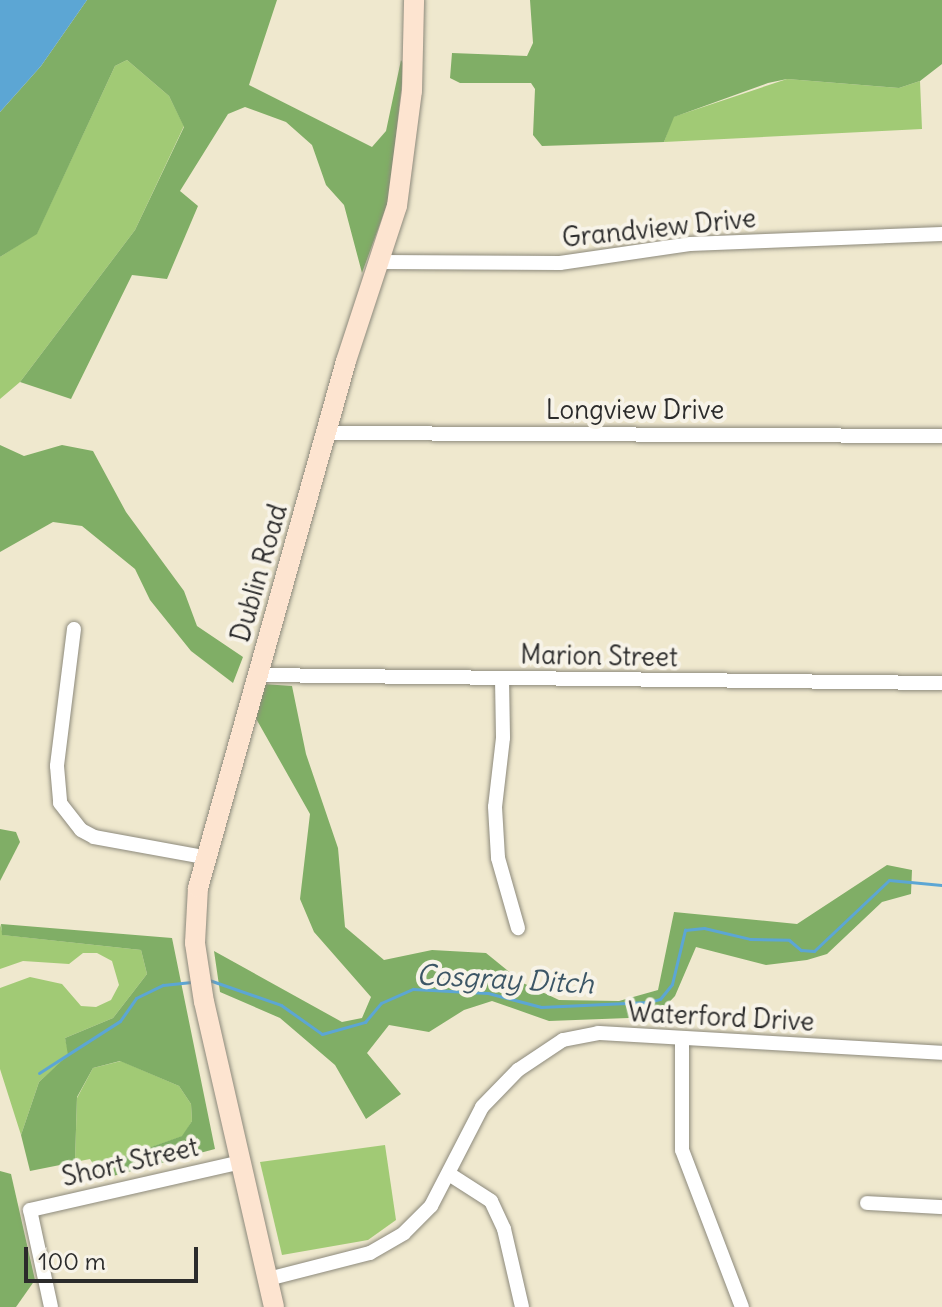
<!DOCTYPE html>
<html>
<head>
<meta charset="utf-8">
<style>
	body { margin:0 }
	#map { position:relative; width:942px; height:1307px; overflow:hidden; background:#efe8ce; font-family:Delius,sans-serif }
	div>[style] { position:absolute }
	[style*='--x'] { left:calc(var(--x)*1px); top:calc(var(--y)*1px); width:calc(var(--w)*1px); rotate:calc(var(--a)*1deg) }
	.green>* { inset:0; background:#a1ca75 }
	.forest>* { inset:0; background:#80ae66 }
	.water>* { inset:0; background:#5ca6d4 }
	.stream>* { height:3px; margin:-1.5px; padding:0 1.5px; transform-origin:1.5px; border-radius:1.5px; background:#5ca6d4 }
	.roads { filter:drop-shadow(0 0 2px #8d8a7c) drop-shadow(0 0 2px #8d8a7c) }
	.minor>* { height:14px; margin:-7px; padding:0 7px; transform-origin:7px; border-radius:7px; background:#fff }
	.secondary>* { height:20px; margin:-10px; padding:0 10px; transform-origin:10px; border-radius:10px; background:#fde4d0 }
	span { translate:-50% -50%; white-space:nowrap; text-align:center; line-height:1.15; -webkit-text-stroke:8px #f7f3e8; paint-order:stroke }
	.street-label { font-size:26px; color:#2b2b2b }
	.water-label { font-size:28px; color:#3c5666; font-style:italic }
	.scale { position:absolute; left:24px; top:1247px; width:174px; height:36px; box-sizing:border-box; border:4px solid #2b2b2b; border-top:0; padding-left:10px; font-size:24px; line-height:28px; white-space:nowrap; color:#2b2b2b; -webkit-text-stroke:6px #f7f3e8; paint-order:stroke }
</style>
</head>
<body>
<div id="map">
	<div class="green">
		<i style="clip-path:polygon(127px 60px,169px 96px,184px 126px,135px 230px,20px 382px,0 399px,0 257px,37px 233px,115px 66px)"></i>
		<i style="clip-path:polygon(787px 79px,899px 88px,920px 81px,922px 129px,664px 142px,673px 117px)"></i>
		<i style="clip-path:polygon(0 924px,3px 935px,141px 950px,147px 974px,113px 1018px,65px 1038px,69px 1055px,39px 1082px,21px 1135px,0 1069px,0 988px,30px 977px,62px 984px,81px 1006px,96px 1007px,111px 1000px,119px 985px,112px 961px,97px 953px,83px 953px,69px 964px,23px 961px,0 969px)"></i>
		<i style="clip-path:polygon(121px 1061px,179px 1086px,191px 1104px,192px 1121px,183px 1136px,95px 1167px,90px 1159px,75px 1162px,77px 1098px,93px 1068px)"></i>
		<i style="clip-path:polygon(385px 1145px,396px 1220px,368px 1240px,282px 1255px,260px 1162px)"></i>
	</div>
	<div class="forest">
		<i style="clip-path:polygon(87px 0,277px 0,249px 85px,372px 147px,386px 131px,401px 60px,404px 65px,389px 199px,362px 273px,344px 205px,326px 185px,312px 145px,286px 122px,245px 107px,228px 114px,180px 191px,198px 206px,167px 279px,132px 275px,71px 399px,20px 382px,135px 230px,184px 127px,169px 96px,127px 60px,115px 66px,37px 234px,0 257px,0 112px,41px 66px)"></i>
		<i style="clip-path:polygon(530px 0,942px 0,942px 64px,920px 81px,899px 88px,787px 79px,768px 83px,674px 117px,664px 142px,542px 146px,533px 135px,535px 89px,531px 83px,460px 83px,450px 78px,452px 53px,527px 56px,533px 43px)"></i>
		<i style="clip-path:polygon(0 445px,24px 456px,62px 445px,93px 451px,126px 512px,184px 591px,197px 626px,243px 657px,233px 683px,191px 651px,150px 600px,135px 569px,82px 526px,53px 522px,0 552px)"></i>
		<i style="clip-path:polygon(263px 684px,292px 686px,306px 754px,338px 848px,345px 927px,384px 960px,432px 950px,486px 953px,523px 983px,559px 1000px,619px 1001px,658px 990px,674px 912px,797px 924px,887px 865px,912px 870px,911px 894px,882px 902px,827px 954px,807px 960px,766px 965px,696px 947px,675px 996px,655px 1017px,549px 1021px,492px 1001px,464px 1010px,429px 1032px,389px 1025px,367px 1053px,401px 1094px,366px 1119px,335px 1065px,280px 1018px,220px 992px,214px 951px,342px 1022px,362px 1018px,371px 997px,314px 932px,300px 899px,310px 814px,254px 715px)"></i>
		<i style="clip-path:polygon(0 829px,16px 832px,20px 842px,0 881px)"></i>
		<i style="clip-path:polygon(1px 924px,172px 938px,215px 1149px,98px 1180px,95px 1167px,182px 1136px,192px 1121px,191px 1104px,179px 1086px,120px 1061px,93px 1068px,77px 1097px,75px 1162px,30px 1171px,21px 1135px,39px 1082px,68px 1055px,65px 1038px,113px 1018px,147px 974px,141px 950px,2px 935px)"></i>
		<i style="clip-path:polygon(0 1171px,11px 1174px,35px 1280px,16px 1307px,0 1307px)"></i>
	</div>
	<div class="water">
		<i style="clip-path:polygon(0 0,87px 0,41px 66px,0 112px)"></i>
	</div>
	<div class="stream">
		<i style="--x:209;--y:980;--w:76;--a:19.1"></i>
		<i style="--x:281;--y:1005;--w:50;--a:35.3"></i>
		<i style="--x:322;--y:1034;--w:45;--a:-15.6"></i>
		<i style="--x:365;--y:1022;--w:25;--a:-50"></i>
		<i style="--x:381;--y:1003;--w:35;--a:-24"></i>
		<i style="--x:413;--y:989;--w:75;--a:3.1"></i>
		<i style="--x:488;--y:993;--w:55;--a:14.8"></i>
		<i style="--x:541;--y:1007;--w:107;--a:-2.7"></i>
		<i style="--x:648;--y:1002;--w:12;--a:-14"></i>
		<i style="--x:660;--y:999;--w:19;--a:-51"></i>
		<i style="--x:672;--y:984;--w:56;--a:-76.5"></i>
		<i style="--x:685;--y:930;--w:19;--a:-6"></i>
		<i style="--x:704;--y:928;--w:47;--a:13.4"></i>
		<i style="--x:750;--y:939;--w:39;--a:1"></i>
		<i style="--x:789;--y:940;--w:16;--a:40"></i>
		<i style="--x:801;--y:950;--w:13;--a:4"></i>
		<i style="--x:814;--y:951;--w:103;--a:-43.4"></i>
		<i style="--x:889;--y:880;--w:53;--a:5.4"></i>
		<i style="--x:39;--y:1073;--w:96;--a:-32.7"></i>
		<i style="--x:120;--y:1021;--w:28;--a:-55"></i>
		<i style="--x:136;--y:998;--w:30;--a:-26"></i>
		<i style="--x:163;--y:985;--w:31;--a:-6"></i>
	</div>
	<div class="roads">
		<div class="minor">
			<i style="--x:381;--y:262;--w:179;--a:0.3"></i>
			<i style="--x:560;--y:263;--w:131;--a:-8.3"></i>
			<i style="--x:690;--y:244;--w:252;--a:-2.3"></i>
			<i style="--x:327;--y:433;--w:615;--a:0.28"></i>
			<i style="--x:74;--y:629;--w:138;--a:97.1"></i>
			<i style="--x:57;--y:766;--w:37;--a:85"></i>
			<i style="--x:60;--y:803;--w:34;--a:52"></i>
			<i style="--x:81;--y:830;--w:15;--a:28"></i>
			<i style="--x:94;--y:837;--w:112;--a:10.3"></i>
			<i style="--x:256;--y:675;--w:686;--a:0.67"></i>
			<i style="--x:502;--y:679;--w:59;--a:89"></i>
			<i style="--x:503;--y:738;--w:69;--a:96.6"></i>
			<i style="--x:495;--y:807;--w:51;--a:86.6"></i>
			<i style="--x:498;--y:858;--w:73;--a:74.1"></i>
			<i style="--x:682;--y:1040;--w:110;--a:90"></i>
			<i style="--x:682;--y:1150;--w:168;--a:69.1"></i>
			<i style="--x:449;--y:1174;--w:50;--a:32.7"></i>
			<i style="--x:491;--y:1201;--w:31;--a:65"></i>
			<i style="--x:504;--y:1229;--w:80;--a:77"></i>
			<i style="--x:867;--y:1203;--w:75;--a:3.1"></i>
			<i style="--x:268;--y:1279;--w:105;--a:-14.3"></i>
			<i style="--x:370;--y:1253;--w:39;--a:-30"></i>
			<i style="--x:404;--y:1233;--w:38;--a:-45"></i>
			<i style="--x:431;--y:1206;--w:111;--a:-62.7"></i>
			<i style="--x:482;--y:1107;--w:52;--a:-45.8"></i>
			<i style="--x:518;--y:1070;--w:54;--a:-33.7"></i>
			<i style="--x:563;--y:1040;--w:36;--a:-11"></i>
			<i style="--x:598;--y:1033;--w:345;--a:3.3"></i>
			<i style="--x:51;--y:1307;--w:99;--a:-102.2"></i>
			<i style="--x:30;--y:1210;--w:216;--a:-12.8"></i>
		</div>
		<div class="secondary">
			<i style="--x:274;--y:1307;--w:313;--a:-102.9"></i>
			<i style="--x:204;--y:1002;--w:60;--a:-98.7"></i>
			<i style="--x:195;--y:943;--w:55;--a:-86.9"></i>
			<i style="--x:198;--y:888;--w:547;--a:-74.31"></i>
			<i style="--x:346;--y:361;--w:163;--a:-71.8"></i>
			<i style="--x:397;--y:206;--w:116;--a:-82.6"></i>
			<i style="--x:412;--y:91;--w:91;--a:-88.7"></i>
		</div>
	</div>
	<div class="street-label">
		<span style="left:659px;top:228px;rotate:-6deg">Grandview Drive</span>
		<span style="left:635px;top:410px">Longview Drive</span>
		<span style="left:259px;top:573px;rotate:-74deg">Dublin Road</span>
		<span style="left:599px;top:656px;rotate:1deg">Marion Street</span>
		<span style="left:721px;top:1017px;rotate:3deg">Waterford Drive</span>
		<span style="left:130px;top:1162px;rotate:-13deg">Short Street</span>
	</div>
	<div class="water-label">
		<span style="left:505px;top:979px;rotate:3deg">Cosgray Ditch</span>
	</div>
	<div class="scale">100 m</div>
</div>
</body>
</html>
